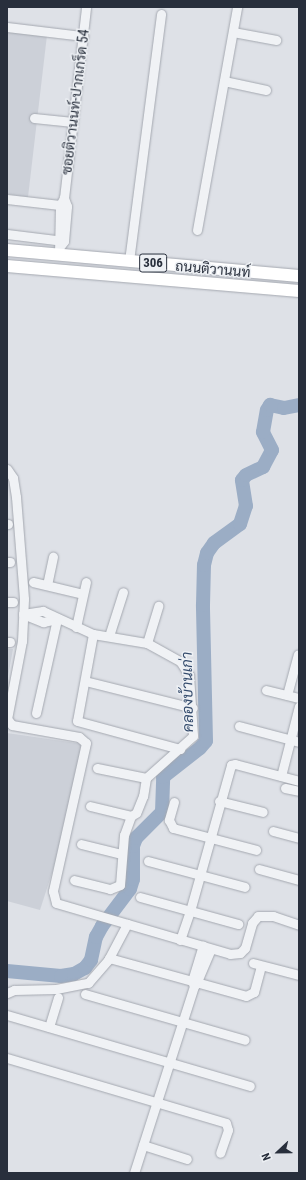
<!DOCTYPE html>
<html>
<head>
<meta charset="utf-8">
<style>
	body { margin:0 }
	#map { position:relative; width:306px; height:1180px; overflow:hidden; background:#dee1e7; font-family:"Roboto Condensed",Sarabun,sans-serif }
	div>[style] { position:absolute }
	[style*='--x'] { left:calc(var(--x)*1px); top:calc(var(--y)*1px); width:calc(var(--w)*1px); rotate:calc(var(--a)*1deg) }
	.built>* { inset:0; background:#ccd0d8 }
	.river>* { height:14px; margin:-7px; padding:0 7px; transform-origin:7px; border-radius:7px; background:#9badc5 }
	.roads { filter:drop-shadow(0 0 1px #a4a8b0) drop-shadow(0 0 1px #a4a8b0) }
	.minor>* { height:9px; margin:-4.5px; padding:0 4.5px; transform-origin:4.5px; border-radius:4.5px; background:#f0f2f5 }
	.major>* { height:12px; margin:-6px; padding:0 6px; transform-origin:6px; border-radius:6px; background:#fff }
	span { translate:-50% -50%; white-space:nowrap; text-align:center; line-height:1.15; -webkit-text-stroke:3px #edf0f4; paint-order:stroke }
	.shield-label span { padding:1px 3px; background:#edf0f4; border:1px solid; border-radius:3px; -webkit-text-stroke-width:0 }
	.shield-label { font-size:13px; color:#282f3c; font-weight:700 }
	.street-label { font-size:14px; color:#282f3c }
	.water-label { font-size:15px; color:#354c6d; font-style:italic }
	.frame { position:absolute; inset:0; border:8px solid #282f3c; pointer-events:none }
	.north { position:absolute; left:258px; top:1132px; width:40px; height:40px; -webkit-text-stroke:3px #edf0f4; paint-order:stroke; rotate:248deg; font-size:11px; font-weight:700; line-height:16px; text-align:center; color:#282f3c }
	.north::after { content:''; display:block; margin:auto; width:14px; height:18px; background:#282f3c; clip-path:polygon(50% 0,100% 100%,50% 72%,0 100%) }
</style>
</head>
<body>
<div id="map">
	<div class="built">
		<i style="clip-path:polygon(7px 31px,47px 35px,28px 197px,7px 194px)"></i>
		<i style="clip-path:polygon(7px 649px,13px 649px,7px 682px)"></i>
		<i style="clip-path:polygon(7px 733px,83px 744px,59px 851px,40px 910px,7px 901px)"></i>
	</div>
	<div class="river">
		<i style="--x:7;--y:971;--w:54;--a:5.3"></i>
		<i style="--x:61;--y:976;--w:13;--a:-9"></i>
		<i style="--x:74;--y:974;--w:13;--a:-29"></i>
		<i style="--x:85;--y:968;--w:10;--a:-53"></i>
		<i style="--x:91;--y:960;--w:24;--a:-78"></i>
		<i style="--x:96;--y:937;--w:13;--a:-61"></i>
		<i style="--x:102;--y:926;--w:46;--a:-52.9"></i>
		<i style="--x:130;--y:889;--w:10;--a:-73"></i>
		<i style="--x:133;--y:879;--w:33;--a:-90"></i>
		<i style="--x:133;--y:846;--w:9;--a:-69"></i>
		<i style="--x:136;--y:838;--w:37;--a:-45"></i>
		<i style="--x:162;--y:812;--w:35;--a:-88"></i>
		<i style="--x:163;--y:777;--w:47;--a:-38.1"></i>
		<i style="--x:200;--y:748;--w:9;--a:-49"></i>
		<i style="--x:206;--y:741;--w:136;--a:-91.3"></i>
		<i style="--x:203;--y:605;--w:40;--a:-88.6"></i>
		<i style="--x:204;--y:565;--w:12;--a:-76"></i>
		<i style="--x:207;--y:553;--w:12;--a:-55"></i>
		<i style="--x:214;--y:543;--w:32;--a:-36"></i>
		<i style="--x:240;--y:524;--w:19;--a:-72"></i>
		<i style="--x:246;--y:506;--w:26;--a:-99"></i>
		<i style="--x:242;--y:480;--w:6;--a:-51"></i>
		<i style="--x:246;--y:475;--w:19;--a:-25"></i>
		<i style="--x:263;--y:467;--w:19;--a:-62"></i>
		<i style="--x:272;--y:450;--w:20;--a:-117"></i>
		<i style="--x:263;--y:432;--w:22;--a:-80"></i>
		<i style="--x:267;--y:410;--w:6;--a:-59"></i>
		<i style="--x:270;--y:405;--w:14;--a:12"></i>
		<i style="--x:284;--y:408;--w:15;--a:-11"></i>
	</div>
	<div class="roads">
		<div class="minor">
			<i style="--x:7;--y:27;--w:77;--a:6.8"></i>
			<i style="--x:233;--y:32;--w:44;--a:10.5"></i>
			<i style="--x:224;--y:81;--w:43;--a:12.1"></i>
			<i style="--x:34;--y:118;--w:39;--a:6"></i>
			<i style="--x:7;--y:199;--w:53;--a:6.5"></i>
			<i style="--x:197;--y:230;--w:227;--a:-79.8"></i>
			<i style="--x:7;--y:234;--w:57;--a:7"></i>
			<i style="--x:61;--y:245;--w:5;--a:-53"></i>
			<i style="--x:64;--y:241;--w:35;--a:-85"></i>
			<i style="--x:67;--y:206;--w:9;--a:-111"></i>
			<i style="--x:59;--y:254;--w:49;--a:-88.8"></i>
			<i style="--x:60;--y:205;--w:8;--a:-60"></i>
			<i style="--x:64;--y:198;--w:192;--a:-83.4"></i>
			<i style="--x:129;--y:261;--w:249;--a:-82.6"></i>
			<i style="--x:7;--y:469;--w:11;--a:56"></i>
			<i style="--x:13;--y:478;--w:19;--a:81"></i>
			<i style="--x:16;--y:497;--w:102;--a:85.5"></i>
			<i style="--x:24;--y:599;--w:42;--a:92.7"></i>
			<i style="--x:22;--y:641;--w:79;--a:100.9"></i>
			<i style="--x:7;--y:719;--w:8;--a:50"></i>
			<i style="--x:12;--y:725;--w:68;--a:10.2"></i>
			<i style="--x:79;--y:737;--w:9;--a:41"></i>
			<i style="--x:86;--y:743;--w:152;--a:102.6"></i>
			<i style="--x:53;--y:891;--w:12;--a:76"></i>
			<i style="--x:56;--y:903;--w:181;--a:16.3"></i>
			<i style="--x:230;--y:954;--w:10;--a:-6"></i>
			<i style="--x:240;--y:953;--w:7;--a:-45"></i>
			<i style="--x:245;--y:948;--w:26;--a:-74"></i>
			<i style="--x:252;--y:923;--w:9;--a:-49"></i>
			<i style="--x:258;--y:916;--w:15;--a:0"></i>
			<i style="--x:273;--y:916;--w:28;--a:19"></i>
			<i style="--x:7;--y:524;--w:1;--a:0"></i>
			<i style="--x:7;--y:562;--w:3;--a:0"></i>
			<i style="--x:33;--y:582;--w:51;--a:13.5"></i>
			<i style="--x:47;--y:585;--w:29;--a:-78"></i>
			<i style="--x:7;--y:602;--w:6;--a:0"></i>
			<i style="--x:23;--y:614;--w:20;--a:-9"></i>
			<i style="--x:43;--y:611;--w:55;--a:24.7"></i>
			<i style="--x:93;--y:634;--w:55;--a:9.5"></i>
			<i style="--x:147;--y:643;--w:38;--a:29"></i>
			<i style="--x:180;--y:661;--w:17;--a:57"></i>
			<i style="--x:189;--y:675;--w:61;--a:86.2"></i>
			<i style="--x:193;--y:736;--w:63;--a:138.2"></i>
			<i style="--x:146;--y:778;--w:18;--a:99"></i>
			<i style="--x:143;--y:796;--w:18;--a:112"></i>
			<i style="--x:136;--y:813;--w:6;--a:149"></i>
			<i style="--x:131;--y:816;--w:20;--a:110"></i>
			<i style="--x:124;--y:835;--w:50;--a:94.6"></i>
			<i style="--x:120;--y:885;--w:11;--a:158"></i>
			<i style="--x:110;--y:889;--w:37;--a:-166"></i>
			<i style="--x:23;--y:614;--w:22;--a:22"></i>
			<i style="--x:43;--y:622;--w:14;--a:-12"></i>
			<i style="--x:76;--y:627;--w:46;--a:-77.5"></i>
			<i style="--x:93;--y:634;--w:88;--a:100.4"></i>
			<i style="--x:77;--y:721;--w:107;--a:15.2"></i>
			<i style="--x:109;--y:636;--w:46;--a:-72.3"></i>
			<i style="--x:7;--y:642;--w:3;--a:0"></i>
			<i style="--x:147;--y:643;--w:39;--a:-73"></i>
			<i style="--x:85;--y:681;--w:111;--a:14"></i>
			<i style="--x:266;--y:690;--w:34;--a:14"></i>
			<i style="--x:287;--y:695;--w:42;--a:-75"></i>
			<i style="--x:36;--y:713;--w:96;--a:-77.4"></i>
			<i style="--x:239;--y:726;--w:62;--a:14.9"></i>
			<i style="--x:97;--y:768;--w:50;--a:11.5"></i>
			<i style="--x:281;--y:776;--w:72;--a:-75.6"></i>
			<i style="--x:285;--y:788;--w:14;--a:12"></i>
			<i style="--x:219;--y:801;--w:45;--a:14"></i>
			<i style="--x:174;--y:802;--w:19;--a:106"></i>
			<i style="--x:169;--y:820;--w:9;--a:63"></i>
			<i style="--x:173;--y:828;--w:86;--a:14.8"></i>
			<i style="--x:90;--y:806;--w:42;--a:13.7"></i>
			<i style="--x:273;--y:831;--w:27;--a:15"></i>
			<i style="--x:81;--y:844;--w:41;--a:14"></i>
			<i style="--x:148;--y:861;--w:100;--a:15"></i>
			<i style="--x:259;--y:869;--w:41;--a:15.4"></i>
			<i style="--x:140;--y:897;--w:102;--a:15.4"></i>
			<i style="--x:180;--y:940;--w:31;--a:-71"></i>
			<i style="--x:190;--y:911;--w:152;--a:-74.3"></i>
			<i style="--x:231;--y:765;--w:4;--a:-14"></i>
			<i style="--x:235;--y:764;--w:66;--a:14.9"></i>
			<i style="--x:109;--y:958;--w:142;--a:15.5"></i>
			<i style="--x:246;--y:996;--w:9;--a:-27"></i>
			<i style="--x:254;--y:992;--w:27;--a:-75"></i>
			<i style="--x:253;--y:963;--w:48;--a:14.6"></i>
			<i style="--x:196;--y:984;--w:38;--a:-67"></i>
			<i style="--x:7;--y:993;--w:8;--a:-23"></i>
			<i style="--x:14;--y:990;--w:42;--a:-1.4"></i>
			<i style="--x:56;--y:989;--w:33;--a:-11"></i>
			<i style="--x:88;--y:983;--w:30;--a:-49"></i>
			<i style="--x:108;--y:960;--w:41;--a:-62.2"></i>
			<i style="--x:85;--y:994;--w:166;--a:16"></i>
			<i style="--x:7;--y:1015;--w:253;--a:16.3"></i>
			<i style="--x:49;--y:1027;--w:31;--a:-73"></i>
			<i style="--x:7;--y:1058;--w:228;--a:16.5"></i>
			<i style="--x:226;--y:1123;--w:7;--a:74"></i>
			<i style="--x:228;--y:1130;--w:24;--a:109"></i>
			<i style="--x:143;--y:1145;--w:46;--a:17.7"></i>
			<i style="--x:134;--y:1173;--w:196;--a:-72.2"></i>
			<i style="--x:194;--y:986;--w:5;--a:-112"></i>
			<i style="--x:192;--y:981;--w:37;--a:-73"></i>
		</div>
		<div class="major">
			<i style="--x:7;--y:250;--w:293;--a:5.1"></i>
			<i style="--x:7;--y:266;--w:293;--a:4.9"></i>
		</div>
	</div>
	<div class="shield-label">
		<span style="left:153px;top:263px">306</span>
	</div>
	<div class="street-label">
		<span style="left:75px;top:102px;rotate:-83deg">ซอยติวานนท์-ปากเกร็ด 54</span>
		<span style="left:213px;top:269px;rotate:5deg">ถนนติวานนท์</span>
	</div>
	<div class="water-label">
		<span style="left:188px;top:692px;rotate:-91deg">คลองบ้านเก่า</span>
	</div>
	<div class="frame"></div>
	<div class="north">N</div>
</div>
</body>
</html>
